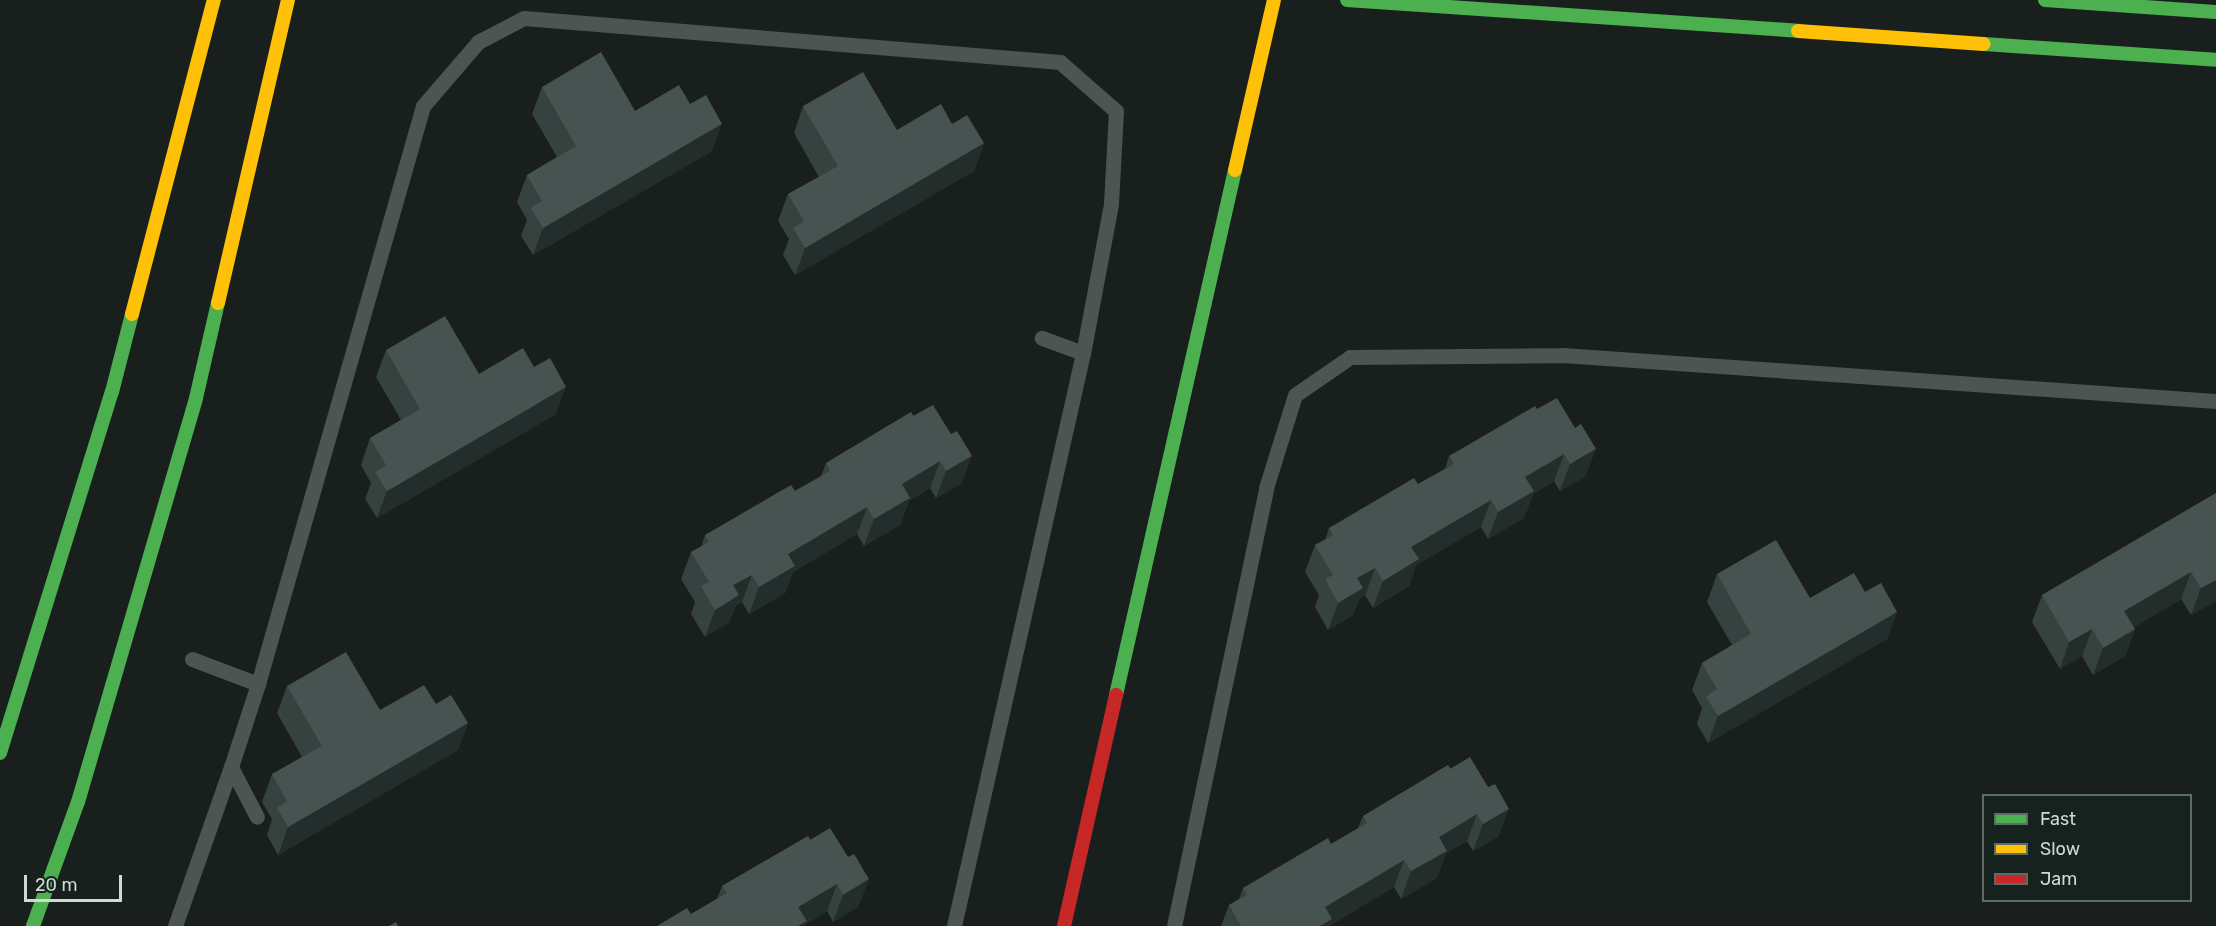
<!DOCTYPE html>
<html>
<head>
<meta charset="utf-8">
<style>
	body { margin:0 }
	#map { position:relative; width:2216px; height:926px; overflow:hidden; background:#181f1d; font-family:Rubik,sans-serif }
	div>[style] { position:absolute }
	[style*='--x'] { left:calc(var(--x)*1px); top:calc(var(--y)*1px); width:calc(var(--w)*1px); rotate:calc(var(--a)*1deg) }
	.lane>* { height:15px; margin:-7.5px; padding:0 7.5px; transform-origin:7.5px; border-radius:7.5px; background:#4d5552 }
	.fast>* { height:14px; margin:-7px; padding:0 7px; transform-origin:7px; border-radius:7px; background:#4caf50 }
	.slow>* { height:14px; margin:-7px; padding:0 7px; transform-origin:7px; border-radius:7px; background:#ffc107 }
	.jam>* { height:14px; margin:-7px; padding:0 7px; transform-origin:7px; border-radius:7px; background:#c62828 }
	.wall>* { inset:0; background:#36423f }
	.shaded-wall>* { inset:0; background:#232d2b }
	.building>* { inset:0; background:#465350 }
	span { translate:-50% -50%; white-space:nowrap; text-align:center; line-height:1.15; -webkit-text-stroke:4.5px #15221e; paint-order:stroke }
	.legend { position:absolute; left:1982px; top:794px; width:210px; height:108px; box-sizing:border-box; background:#15221e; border:2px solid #606b68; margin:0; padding:8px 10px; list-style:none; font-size:18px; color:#d1d9d6 }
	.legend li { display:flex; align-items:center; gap:12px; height:30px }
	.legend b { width:30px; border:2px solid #606b68 }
	.scale { position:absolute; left:24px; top:875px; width:98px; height:27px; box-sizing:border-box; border:3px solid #d1d9d6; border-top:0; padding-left:8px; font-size:18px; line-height:21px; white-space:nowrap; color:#d1d9d6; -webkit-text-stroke:4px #15221e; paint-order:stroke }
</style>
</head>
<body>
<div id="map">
	<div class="lane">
		<i style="--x:192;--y:659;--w:71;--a:20.7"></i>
		<i style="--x:258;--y:684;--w:87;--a:108"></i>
		<i style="--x:231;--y:767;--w:56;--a:62.5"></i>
		<i style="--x:258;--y:684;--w:601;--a:-74.07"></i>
		<i style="--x:423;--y:106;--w:84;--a:-49.3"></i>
		<i style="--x:478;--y:42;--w:52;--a:-27.6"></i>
		<i style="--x:524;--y:18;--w:538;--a:4.69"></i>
		<i style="--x:1060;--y:62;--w:74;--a:41.2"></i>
		<i style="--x:1116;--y:111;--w:93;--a:93.1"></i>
		<i style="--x:1111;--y:204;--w:152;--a:100.6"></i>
		<i style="--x:175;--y:926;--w:169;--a:-70.6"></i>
		<i style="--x:954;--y:926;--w:587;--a:-77.31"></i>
		<i style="--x:1083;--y:353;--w:44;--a:-159.9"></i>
		<i style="--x:1174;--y:926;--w:448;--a:-78.1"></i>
		<i style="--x:1266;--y:488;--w:97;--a:-72.7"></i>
		<i style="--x:1295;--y:395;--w:67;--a:-34.6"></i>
		<i style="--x:1350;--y:357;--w:213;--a:-0.5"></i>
		<i style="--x:1563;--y:355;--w:655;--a:4.03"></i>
	</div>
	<div class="fast">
		<i style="--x:1347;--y:0;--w:452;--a:3.9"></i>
		<i style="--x:2045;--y:0;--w:171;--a:4"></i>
		<i style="--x:1984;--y:44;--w:233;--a:3.9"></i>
		<i style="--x:1116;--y:695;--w:538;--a:-77.23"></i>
		<i style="--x:0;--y:753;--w:378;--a:-72.8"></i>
		<i style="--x:112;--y:392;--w:81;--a:-75.6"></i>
		<i style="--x:33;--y:926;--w:132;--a:-70.1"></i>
		<i style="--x:78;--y:802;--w:421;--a:-73.7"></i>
		<i style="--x:196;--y:398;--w:98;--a:-77"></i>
	</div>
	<div class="slow">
		<i style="--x:1798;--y:31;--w:186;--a:4"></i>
		<i style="--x:1235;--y:170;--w:174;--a:-77.1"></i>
		<i style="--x:218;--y:303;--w:311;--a:-77"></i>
		<i style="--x:132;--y:314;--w:325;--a:-75.4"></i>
	</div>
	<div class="jam">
		<i style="--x:1064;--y:926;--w:237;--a:-77.3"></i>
	</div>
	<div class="wall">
		<i style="clip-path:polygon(542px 87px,635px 111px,712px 151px,533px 255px,521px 236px,527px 220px,517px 202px,527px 175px,557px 157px,532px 114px)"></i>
		<i style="clip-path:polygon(803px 106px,897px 130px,952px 124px,984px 143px,974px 171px,795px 275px,783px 255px,789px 239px,778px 221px,788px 194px,819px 177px,794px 133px)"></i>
		<i style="clip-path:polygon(386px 350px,479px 374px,556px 414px,377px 518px,365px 499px,371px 483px,361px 465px,370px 438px,401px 420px,376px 377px)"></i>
		<i style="clip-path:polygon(1537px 409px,1586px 476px,1560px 491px,1554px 481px,1533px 494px,1524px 518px,1488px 539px,1481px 527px,1416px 565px,1409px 586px,1373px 608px,1365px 595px,1359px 599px,1353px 615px,1328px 630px,1315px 607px,1319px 595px,1305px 572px,1315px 545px,1325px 540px,1329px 528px,1418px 484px,1445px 469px,1449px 456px)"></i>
		<i style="clip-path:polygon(911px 412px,962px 483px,936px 498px,930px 488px,909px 501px,900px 525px,864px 546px,857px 534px,793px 572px,785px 593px,749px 614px,742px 602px,736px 605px,729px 622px,705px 637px,691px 614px,695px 602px,681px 579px,691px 552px,701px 547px,705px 535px,795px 491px,821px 476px,826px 463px)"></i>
		<i style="clip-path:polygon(2216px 493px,2216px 601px,2191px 615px,2181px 599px,2134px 627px,2135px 629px,2125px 656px,2093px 675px,2082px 656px,2060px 669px,2032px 622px,2042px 595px)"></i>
		<i style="clip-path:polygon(1717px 574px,1810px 598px,1865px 592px,1897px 612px,1887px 639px,1708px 743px,1697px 724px,1702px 708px,1692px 690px,1702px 663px,1732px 645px,1707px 602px)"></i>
		<i style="clip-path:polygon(287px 686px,380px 710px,436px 704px,468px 723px,458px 750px,278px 855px,267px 835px,272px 819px,262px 802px,272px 774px,302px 757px,277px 713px)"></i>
		<i style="clip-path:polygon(1448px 765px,1499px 836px,1473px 851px,1467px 841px,1446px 853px,1437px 878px,1401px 899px,1394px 887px,1329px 926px,1221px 926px,1229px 905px,1239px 899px,1243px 888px,1331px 844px,1358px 828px,1363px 816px)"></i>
		<i style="clip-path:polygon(808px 836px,859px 906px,833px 922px,827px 911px,806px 924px,691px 914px,717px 899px,722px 886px)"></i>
	</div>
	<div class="shaded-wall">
		<i style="clip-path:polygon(722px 124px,712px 151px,533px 255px,543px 228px)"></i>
		<i style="clip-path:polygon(984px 143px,974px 171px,795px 275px,805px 248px)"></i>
		<i style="clip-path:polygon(566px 387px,556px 414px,377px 518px,387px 491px)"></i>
		<i style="clip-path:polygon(1596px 449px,1586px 476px,1560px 491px,1570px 464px)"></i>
		<i style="clip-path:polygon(1564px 454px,1554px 481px,1533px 494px,1524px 518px,1488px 539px,1498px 512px,1525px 477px)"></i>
		<i style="clip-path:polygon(972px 456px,962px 483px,936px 498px,946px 471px)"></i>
		<i style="clip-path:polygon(940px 461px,930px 488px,909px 501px,900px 525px,864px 546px,874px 519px,902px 484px)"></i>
		<i style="clip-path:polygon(1491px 500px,1481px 527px,1416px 565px,1409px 586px,1373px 608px,1383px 581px,1411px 547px)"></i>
		<i style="clip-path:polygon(867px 507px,857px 534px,793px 572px,785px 593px,749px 614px,759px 587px,788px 554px)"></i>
		<i style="clip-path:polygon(1375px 568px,1365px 595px,1359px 599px,1353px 615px,1328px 630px,1338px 603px,1357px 578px)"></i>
		<i style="clip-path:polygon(2191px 572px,2181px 599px,2115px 638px,2124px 611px)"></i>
		<i style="clip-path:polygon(752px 575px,742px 602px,736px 605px,729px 622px,705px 637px,715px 610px,733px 585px)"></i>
		<i style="clip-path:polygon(2216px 580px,2216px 601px,2191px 615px,2201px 588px)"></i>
		<i style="clip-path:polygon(1897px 612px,1887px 639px,1708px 743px,1718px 716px)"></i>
		<i style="clip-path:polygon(2092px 629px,2082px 656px,2060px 669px,2069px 642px)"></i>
		<i style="clip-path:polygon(2135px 629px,2125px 656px,2093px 675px,2103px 648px)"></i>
		<i style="clip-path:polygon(468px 723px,458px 750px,278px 855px,288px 827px)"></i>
		<i style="clip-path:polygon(1509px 809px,1499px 836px,1473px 851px,1483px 824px)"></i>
		<i style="clip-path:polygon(1477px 814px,1467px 841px,1446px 853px,1437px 878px,1401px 899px,1411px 871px,1439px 837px)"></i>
		<i style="clip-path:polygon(1404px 860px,1394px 887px,1329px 926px,1318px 926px,1325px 907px)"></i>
		<i style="clip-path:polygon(869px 879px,859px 906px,833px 922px,843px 895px)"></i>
		<i style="clip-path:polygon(837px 884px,827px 911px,806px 924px,805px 926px,791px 926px,798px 907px)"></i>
	</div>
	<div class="building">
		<i style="clip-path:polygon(601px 52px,635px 111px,679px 85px,690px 104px,706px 95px,722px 124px,543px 228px,531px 208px,542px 201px,527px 175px,576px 146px,542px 87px)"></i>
		<i style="clip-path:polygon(863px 72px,897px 130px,941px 104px,952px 124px,967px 115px,984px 143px,805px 248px,793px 228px,804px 221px,788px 194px,838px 166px,803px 106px)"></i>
		<i style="clip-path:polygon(445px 316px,479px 374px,523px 348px,534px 367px,550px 358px,566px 387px,387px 491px,375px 472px,386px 465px,370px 438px,420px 409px,386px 350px)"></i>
		<i style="clip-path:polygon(1557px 398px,1575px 428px,1581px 424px,1596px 449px,1570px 464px,1564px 454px,1525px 477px,1534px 491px,1498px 512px,1491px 500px,1411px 547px,1419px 559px,1383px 581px,1375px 568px,1357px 578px,1363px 588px,1338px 603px,1325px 579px,1333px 575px,1315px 545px,1333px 535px,1329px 528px,1414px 478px,1418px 484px,1454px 464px,1449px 456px,1535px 406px,1537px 409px)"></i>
		<i style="clip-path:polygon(933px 405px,951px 434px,957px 431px,972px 456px,946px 471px,940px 461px,902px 484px,910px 498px,874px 519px,867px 507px,788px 554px,795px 566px,759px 587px,752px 575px,733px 585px,739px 595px,715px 610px,701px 586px,709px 582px,691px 552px,709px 542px,705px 535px,791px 485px,795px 491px,830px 471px,826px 463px,911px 412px,913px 416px)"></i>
		<i style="clip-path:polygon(2216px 493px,2216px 580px,2201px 588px,2191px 572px,2124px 611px,2135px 629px,2103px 648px,2092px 629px,2069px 642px,2042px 595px)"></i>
		<i style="clip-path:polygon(1776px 540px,1810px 598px,1854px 573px,1865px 592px,1881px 583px,1897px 612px,1718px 716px,1706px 697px,1717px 689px,1702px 663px,1751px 634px,1717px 574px)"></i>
		<i style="clip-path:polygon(346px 652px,380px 710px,424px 685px,436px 704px,451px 695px,468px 723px,288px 827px,277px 808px,287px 801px,272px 774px,322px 746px,287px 686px)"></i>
		<i style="clip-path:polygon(1470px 757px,1488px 787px,1495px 784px,1509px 809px,1483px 824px,1477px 814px,1439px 837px,1447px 851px,1411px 871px,1404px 860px,1325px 907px,1332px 919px,1320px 926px,1241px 926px,1229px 905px,1247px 895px,1243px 888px,1328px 838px,1331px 844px,1367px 823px,1363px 816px,1448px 765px,1450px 769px)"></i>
		<i style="clip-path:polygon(830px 828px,848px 857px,854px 854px,869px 879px,843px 895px,837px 884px,798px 907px,807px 921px,798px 926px,657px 926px,687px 908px,691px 914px,727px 893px,722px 886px,808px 836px,810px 840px)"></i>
		<i style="clip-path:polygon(396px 922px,398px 926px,389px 926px)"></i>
	</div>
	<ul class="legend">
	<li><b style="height:8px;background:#4caf50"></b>Fast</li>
	<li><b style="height:8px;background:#ffc107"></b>Slow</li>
	<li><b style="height:8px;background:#c62828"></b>Jam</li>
	</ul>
	<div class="scale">20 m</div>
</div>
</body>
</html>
